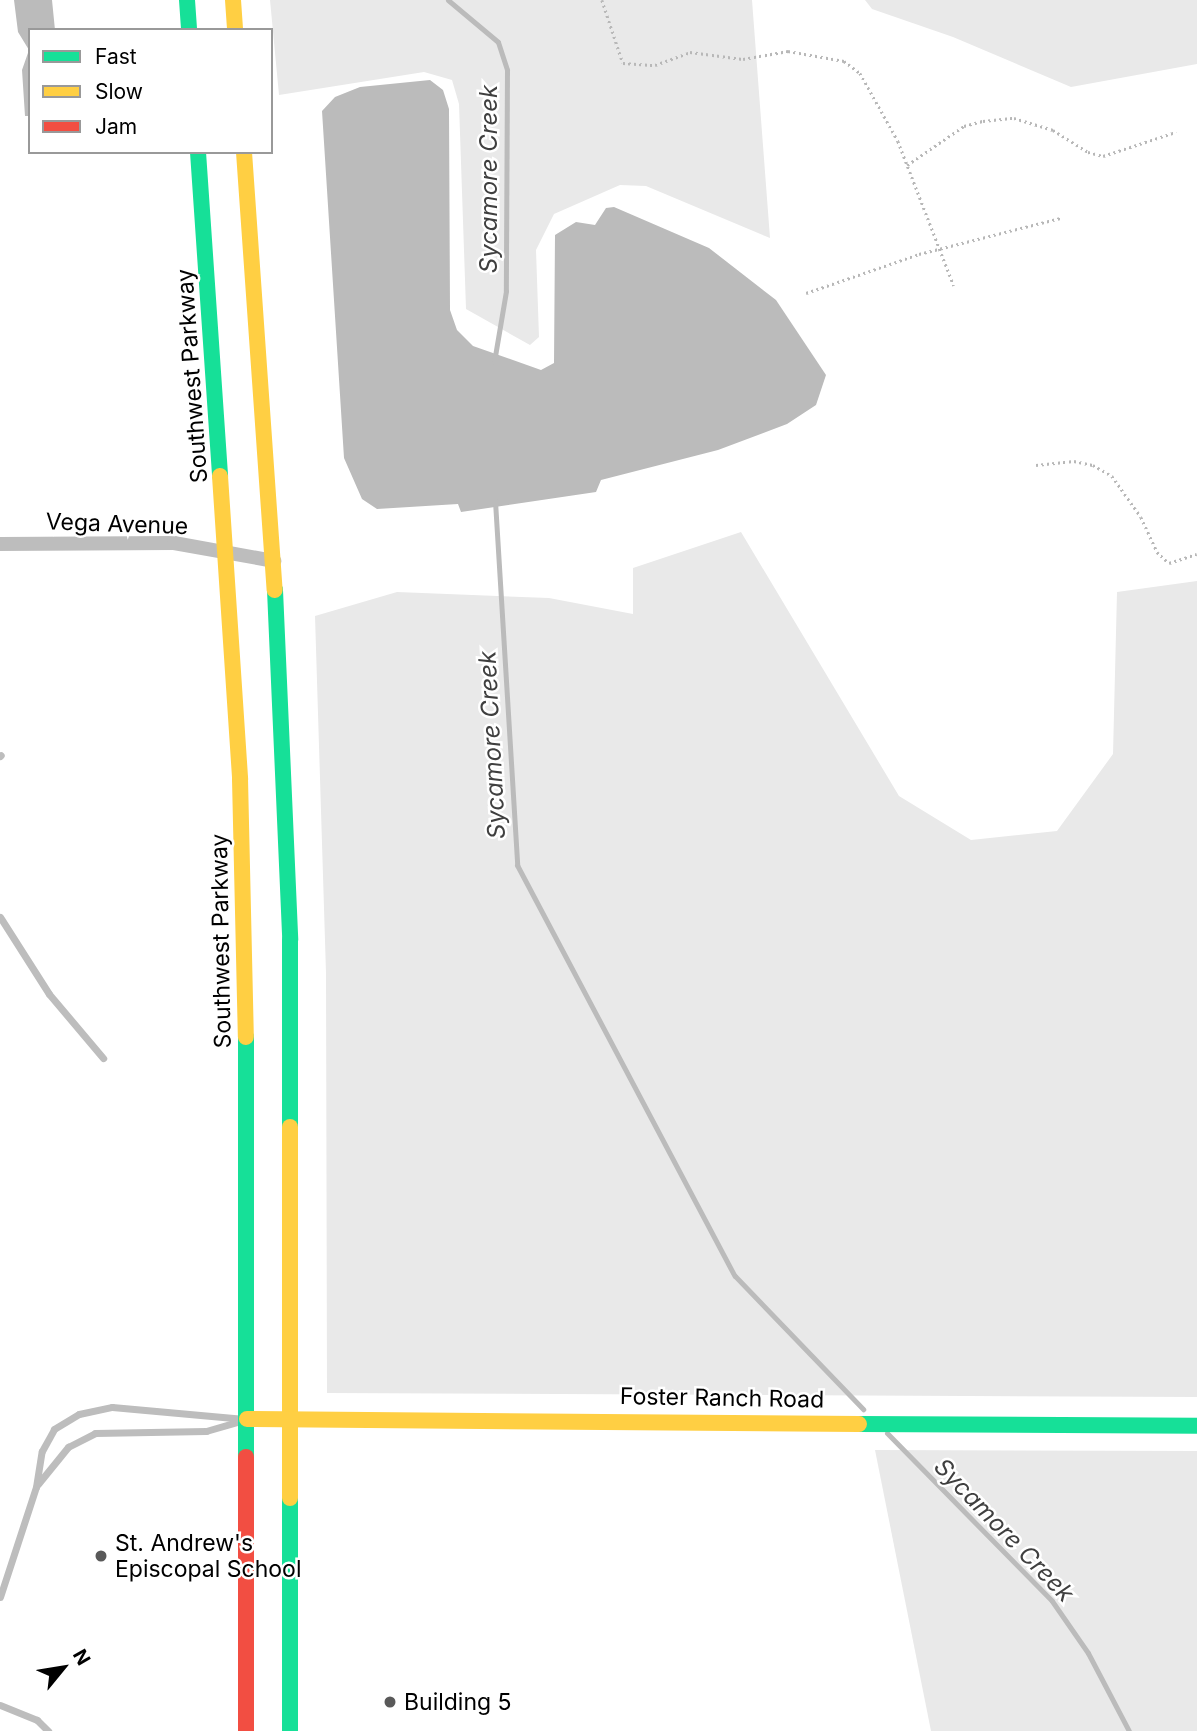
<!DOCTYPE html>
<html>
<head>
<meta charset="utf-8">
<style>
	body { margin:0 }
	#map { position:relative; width:1197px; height:1731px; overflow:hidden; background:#fff; font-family:Inter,sans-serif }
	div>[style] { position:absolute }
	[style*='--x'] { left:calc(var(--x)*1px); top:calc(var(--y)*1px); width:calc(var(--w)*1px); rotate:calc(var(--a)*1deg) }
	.green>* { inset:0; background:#e9e9e9 }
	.water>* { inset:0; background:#bbb }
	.stream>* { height:5px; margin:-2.5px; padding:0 2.5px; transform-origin:2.5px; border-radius:2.5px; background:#bbb }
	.path>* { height:2.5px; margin-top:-1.25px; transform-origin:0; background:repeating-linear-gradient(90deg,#b8b8b8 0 2px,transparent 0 5.5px) }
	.lane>* { height:7px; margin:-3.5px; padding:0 3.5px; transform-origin:3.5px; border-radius:3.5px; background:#bdbdbd }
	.street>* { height:14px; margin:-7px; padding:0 7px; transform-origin:7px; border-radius:7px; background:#bdbdbd }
	.fast>* { height:16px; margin:-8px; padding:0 8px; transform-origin:8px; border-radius:8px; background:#16e098 }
	.slow>* { height:16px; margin:-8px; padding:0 8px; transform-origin:8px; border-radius:8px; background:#ffcf43 }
	.jam>* { height:16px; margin:-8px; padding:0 8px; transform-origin:8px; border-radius:8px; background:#f24e42 }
	.dots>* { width:19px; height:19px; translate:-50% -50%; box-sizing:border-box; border:4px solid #fff; border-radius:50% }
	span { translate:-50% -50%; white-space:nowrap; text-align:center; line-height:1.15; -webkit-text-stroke:5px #fff; paint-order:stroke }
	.street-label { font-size:23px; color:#000 }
	.poi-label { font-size:23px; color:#000 }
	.left { translate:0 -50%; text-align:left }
	.water-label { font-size:24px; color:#3f3f3f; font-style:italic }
	.legend { position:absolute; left:28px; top:28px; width:245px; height:126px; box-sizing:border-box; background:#fff; border:2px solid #999; margin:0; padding:9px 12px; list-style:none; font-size:21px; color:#000 }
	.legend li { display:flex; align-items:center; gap:14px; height:35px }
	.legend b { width:35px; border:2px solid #999 }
	.north { position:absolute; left:28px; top:1633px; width:70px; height:70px; -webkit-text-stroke:5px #fff; paint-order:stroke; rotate:60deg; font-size:19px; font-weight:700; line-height:28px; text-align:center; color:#000 }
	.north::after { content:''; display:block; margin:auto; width:24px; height:32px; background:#000; clip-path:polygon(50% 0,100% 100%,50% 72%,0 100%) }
</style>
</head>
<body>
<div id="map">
	<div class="green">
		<i style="clip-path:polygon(270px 0,752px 0,770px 238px,646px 186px,620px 185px,554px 214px,536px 250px,539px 337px,530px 345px,466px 309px,459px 104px,452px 80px,424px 72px,279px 95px)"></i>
		<i style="clip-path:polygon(865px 0,1197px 0,1197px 64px,1071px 87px,953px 37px,872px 9px)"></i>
		<i style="clip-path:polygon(741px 532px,899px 796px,971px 840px,1057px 831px,1113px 754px,1117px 592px,1197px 581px,1197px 1397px,327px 1393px,326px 973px,315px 616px,397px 592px,549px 598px,633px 614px,633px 568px)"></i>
		<i style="clip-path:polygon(875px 1450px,1197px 1451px,1197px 1731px,931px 1731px)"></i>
	</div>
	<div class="water">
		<i style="clip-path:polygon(14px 0,52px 0,55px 30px,30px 30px,30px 116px,25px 116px,22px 70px,29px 50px,18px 32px)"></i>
		<i style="clip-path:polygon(430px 80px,443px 90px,449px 109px,450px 310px,457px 330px,473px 346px,541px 370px,554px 363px,555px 235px,576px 222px,595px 225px,606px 208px,614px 207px,709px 248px,776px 300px,826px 375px,816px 405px,787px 424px,718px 450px,601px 480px,596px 492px,461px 512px,458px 504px,377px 509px,362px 499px,344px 458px,322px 111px,335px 97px,360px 87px)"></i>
	</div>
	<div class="stream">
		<i style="--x:448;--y:0;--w:65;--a:40"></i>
		<i style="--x:498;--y:42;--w:29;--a:72"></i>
		<i style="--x:507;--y:70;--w:221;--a:90.3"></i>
		<i style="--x:506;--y:291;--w:72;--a:99.6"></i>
		<i style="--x:495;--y:501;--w:365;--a:86.5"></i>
		<i style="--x:517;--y:865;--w:465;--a:62.1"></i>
		<i style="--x:735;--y:1276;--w:185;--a:46.1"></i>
		<i style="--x:887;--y:1433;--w:235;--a:45.5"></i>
		<i style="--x:1052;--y:1601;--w:63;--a:55.3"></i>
		<i style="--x:1088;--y:1653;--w:88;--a:62.3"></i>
	</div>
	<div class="path">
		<i style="--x:602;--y:0;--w:66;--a:71.6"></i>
		<i style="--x:623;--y:63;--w:32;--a:4"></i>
		<i style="--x:655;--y:65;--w:37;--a:-20"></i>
		<i style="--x:690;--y:52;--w:53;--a:7.5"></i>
		<i style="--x:743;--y:59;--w:46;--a:-10.1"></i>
		<i style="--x:788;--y:51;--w:57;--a:10.1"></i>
		<i style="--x:844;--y:61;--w:20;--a:37"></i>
		<i style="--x:860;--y:73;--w:78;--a:60.8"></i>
		<i style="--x:898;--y:141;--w:155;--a:68.9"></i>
		<i style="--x:907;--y:165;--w:69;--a:-34.4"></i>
		<i style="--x:964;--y:126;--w:20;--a:-15"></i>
		<i style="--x:983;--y:121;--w:31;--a:-6"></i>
		<i style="--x:1014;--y:118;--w:41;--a:17.1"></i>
		<i style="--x:1053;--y:130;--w:41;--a:32.2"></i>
		<i style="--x:1088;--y:152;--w:16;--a:15"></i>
		<i style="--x:1103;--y:156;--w:77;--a:-18.2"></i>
		<i style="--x:806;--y:293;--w:120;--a:-19"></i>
		<i style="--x:919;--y:254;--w:146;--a:-14.3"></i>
		<i style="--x:1036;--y:465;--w:38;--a:-6"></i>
		<i style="--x:1074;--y:461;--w:19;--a:12"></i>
		<i style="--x:1093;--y:465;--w:22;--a:30"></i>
		<i style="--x:1112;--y:476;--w:50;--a:54.7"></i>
		<i style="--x:1141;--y:517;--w:38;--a:65"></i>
		<i style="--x:1157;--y:552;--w:16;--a:43"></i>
		<i style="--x:1169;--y:563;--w:29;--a:-18"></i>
	</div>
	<div class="lane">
		<i style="--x:0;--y:756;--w:1;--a:-45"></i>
		<i style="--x:0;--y:917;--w:91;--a:57.5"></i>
		<i style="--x:49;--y:994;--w:84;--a:49.8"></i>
		<i style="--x:38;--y:1484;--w:48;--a:-51"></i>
		<i style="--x:68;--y:1447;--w:30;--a:-27"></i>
		<i style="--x:95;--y:1433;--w:111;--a:-1"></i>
		<i style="--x:206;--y:1431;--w:40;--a:-16"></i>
		<i style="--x:0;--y:1597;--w:116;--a:-71.9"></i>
		<i style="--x:36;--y:1487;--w:36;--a:-81"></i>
		<i style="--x:42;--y:1451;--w:25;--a:-61"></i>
		<i style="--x:54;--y:1429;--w:29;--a:-31"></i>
		<i style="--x:79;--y:1414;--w:34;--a:-12"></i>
		<i style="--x:112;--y:1407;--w:133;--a:5.2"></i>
		<i style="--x:0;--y:1705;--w:40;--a:22"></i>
		<i style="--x:37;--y:1720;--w:16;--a:45"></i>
	</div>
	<div class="street">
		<i style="--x:0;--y:544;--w:174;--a:-0.3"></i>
		<i style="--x:174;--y:543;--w:102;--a:10.2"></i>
	</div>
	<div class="fast">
		<i style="--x:187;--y:0;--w:30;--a:86"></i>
		<i style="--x:198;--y:152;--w:325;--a:86.1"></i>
		<i style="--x:275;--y:590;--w:350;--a:87.5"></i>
		<i style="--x:290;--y:940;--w:187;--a:90"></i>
		<i style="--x:246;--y:1037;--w:420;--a:90"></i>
		<i style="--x:859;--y:1424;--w:338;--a:0.3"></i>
		<i style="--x:290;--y:1498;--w:233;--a:90"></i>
	</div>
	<div class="slow">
		<i style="--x:233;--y:0;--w:30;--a:86"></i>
		<i style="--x:244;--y:152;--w:439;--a:86"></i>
		<i style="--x:220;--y:476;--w:304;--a:86.2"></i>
		<i style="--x:240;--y:779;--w:258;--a:88.7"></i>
		<i style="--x:290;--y:1127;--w:371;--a:90"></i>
		<i style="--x:247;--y:1419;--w:612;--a:0.47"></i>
	</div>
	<div class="jam">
		<i style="--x:246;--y:1457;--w:274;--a:90"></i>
	</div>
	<div class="dots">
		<i style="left:101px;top:1556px;background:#595959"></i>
		<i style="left:390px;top:1702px;background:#595959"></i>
	</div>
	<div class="street-label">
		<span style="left:192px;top:376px;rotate:-94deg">Southwest Parkway</span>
		<span style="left:117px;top:524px;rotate:2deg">Vega Avenue</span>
		<span style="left:221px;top:941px;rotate:-91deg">Southwest Parkway</span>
		<span style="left:722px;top:1398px;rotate:1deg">Foster Ranch Road</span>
	</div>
	<div class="poi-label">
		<span class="left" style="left:115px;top:1556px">St. Andrew's<br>Episcopal School</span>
		<span class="left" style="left:404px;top:1702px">Building 5</span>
	</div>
	<div class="water-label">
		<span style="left:489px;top:179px;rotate:-90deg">Sycamore Creek</span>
		<span style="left:492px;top:745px;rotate:-93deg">Sycamore Creek</span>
		<span style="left:1004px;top:1530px;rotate:46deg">Sycamore Creek</span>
	</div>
	<ul class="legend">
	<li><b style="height:9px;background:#16e098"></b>Fast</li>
	<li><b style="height:9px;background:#ffcf43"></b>Slow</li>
	<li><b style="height:9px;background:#f24e42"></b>Jam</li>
	</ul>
	<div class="north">N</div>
</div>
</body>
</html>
